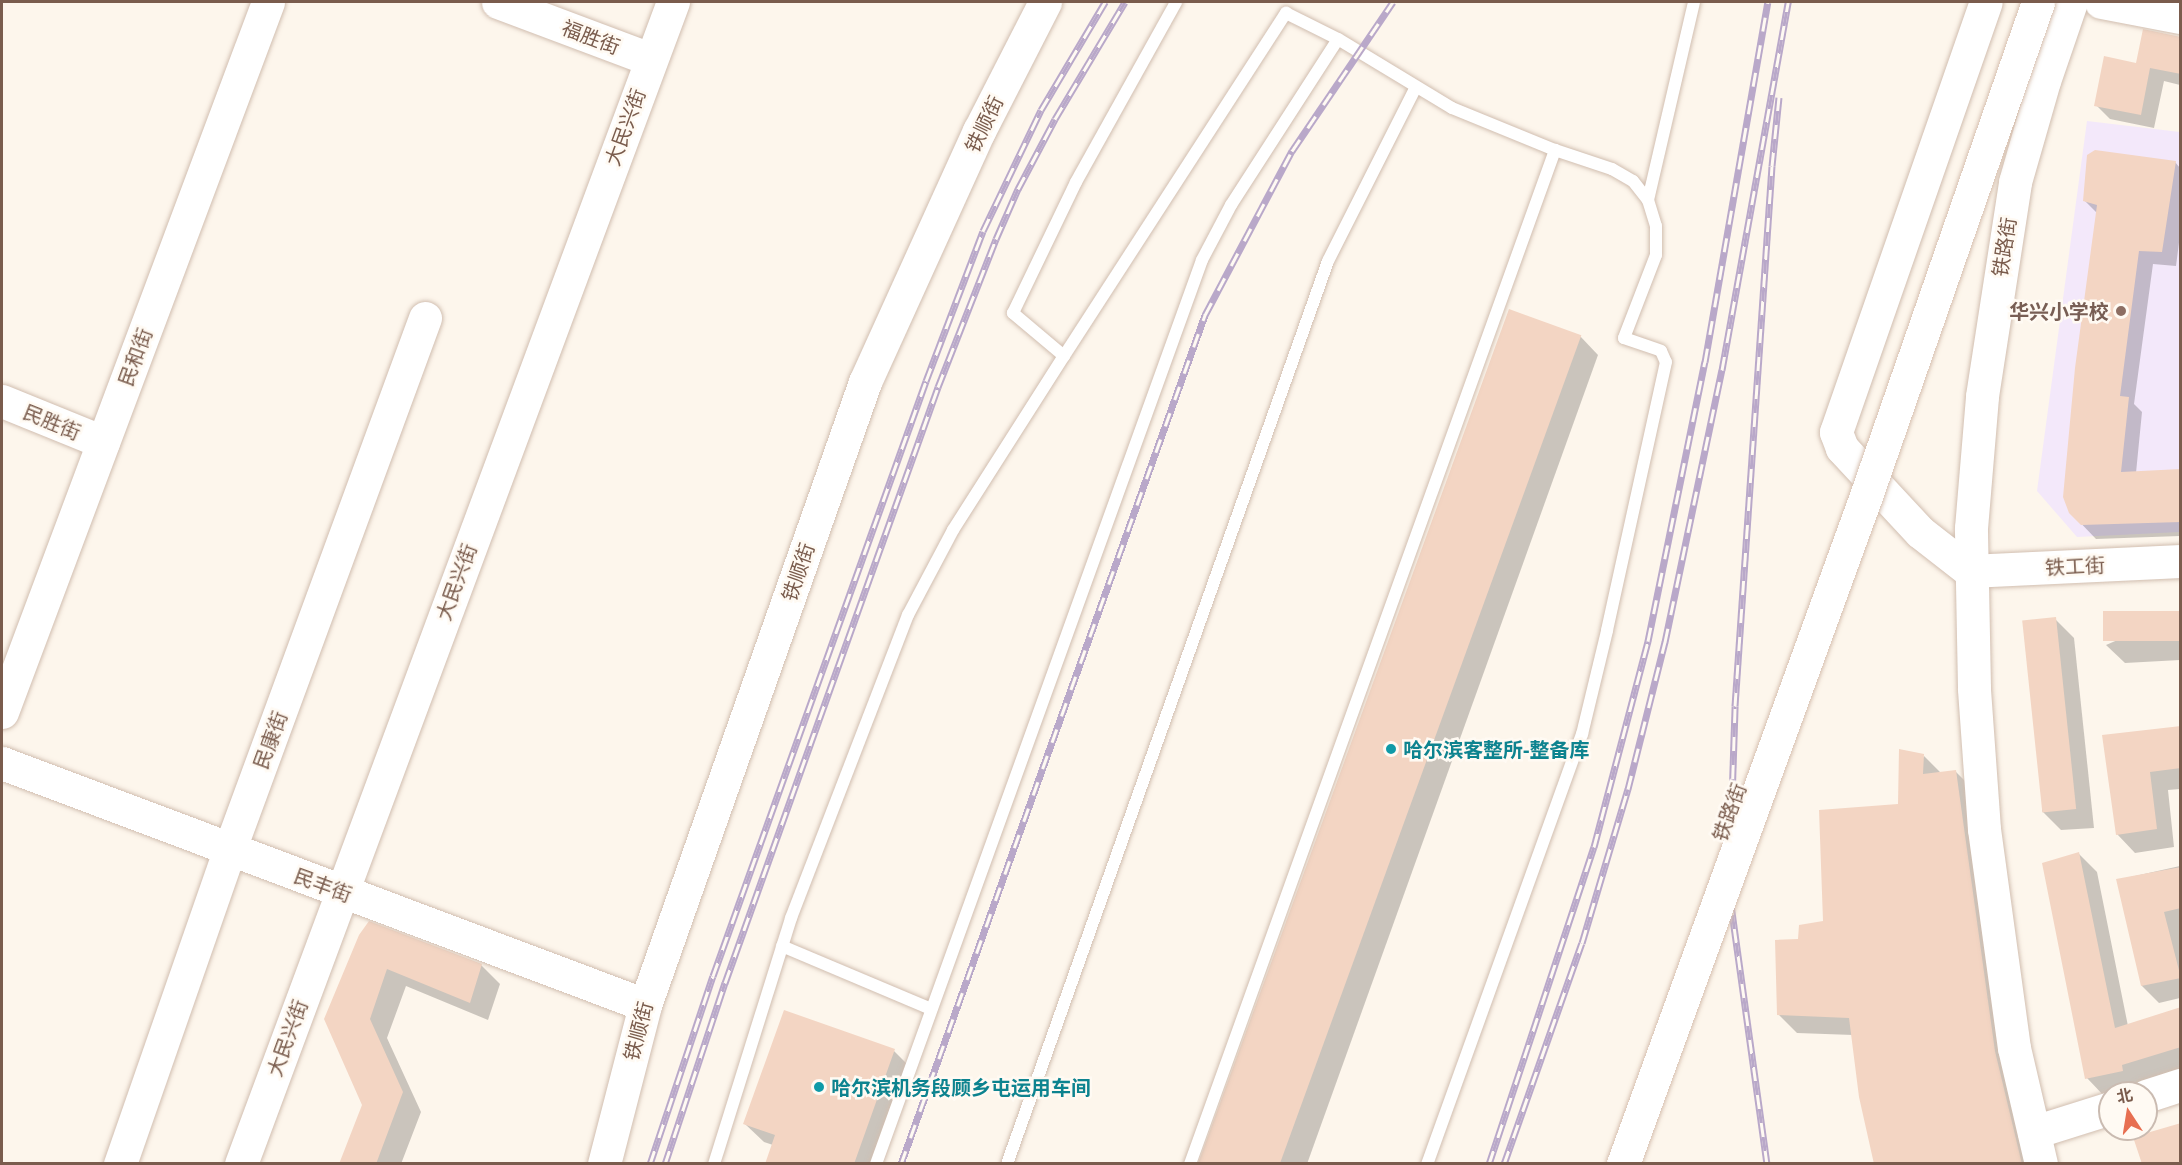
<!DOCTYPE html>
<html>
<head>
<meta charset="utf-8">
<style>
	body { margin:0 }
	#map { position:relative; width:2182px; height:1165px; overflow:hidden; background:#fdf6ec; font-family:"Open Sans","Noto Sans SC",sans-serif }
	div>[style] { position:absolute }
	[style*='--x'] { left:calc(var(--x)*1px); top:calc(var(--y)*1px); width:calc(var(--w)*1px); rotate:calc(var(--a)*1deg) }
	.education>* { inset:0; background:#f3e8fa }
	.shadow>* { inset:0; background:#0003 }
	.building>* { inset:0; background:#f3d5c3; transform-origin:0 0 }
	.roads { filter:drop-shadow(0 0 2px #d1beb0) drop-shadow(0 0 2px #d1beb0) }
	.lane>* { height:12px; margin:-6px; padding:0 6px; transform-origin:6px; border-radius:6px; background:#fff }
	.secondary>* { height:33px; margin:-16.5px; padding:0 16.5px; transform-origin:16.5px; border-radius:16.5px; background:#fff }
	.rail>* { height:7px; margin-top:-3.5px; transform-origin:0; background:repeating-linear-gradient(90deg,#fffaf3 0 14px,#b9a8c9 0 28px); box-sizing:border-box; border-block:2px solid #b9a8c9 }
	.bridges { filter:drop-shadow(0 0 2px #d6c0b0) drop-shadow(0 0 2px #d6c0b0) }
	.secondary-bridge>* { height:33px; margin:-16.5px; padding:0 16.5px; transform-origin:16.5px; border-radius:16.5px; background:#fff }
	.dots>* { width:16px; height:16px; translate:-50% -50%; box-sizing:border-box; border:3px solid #fffaf3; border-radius:50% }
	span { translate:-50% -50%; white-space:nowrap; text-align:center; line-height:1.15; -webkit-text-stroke:5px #fffaf3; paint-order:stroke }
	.street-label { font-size:20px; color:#7a5c4d }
	.education-label { font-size:20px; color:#785e54; font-weight:700 }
	.right { translate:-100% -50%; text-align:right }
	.culture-label { font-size:20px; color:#0d838f; font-weight:700 }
	.left { translate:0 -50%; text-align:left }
	.frame { position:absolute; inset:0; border:3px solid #7a5c4d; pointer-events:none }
	.north { position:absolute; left:2098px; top:1081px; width:60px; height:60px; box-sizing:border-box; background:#fffaf3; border:2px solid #cabbb1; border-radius:50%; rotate:348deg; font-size:16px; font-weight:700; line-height:24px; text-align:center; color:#7a5c4d }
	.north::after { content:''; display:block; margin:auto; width:21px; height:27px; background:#e76f51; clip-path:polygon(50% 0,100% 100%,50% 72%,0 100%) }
</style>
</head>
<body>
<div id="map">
	<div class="education">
		<i style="clip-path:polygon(2087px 121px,2180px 132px,2180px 532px,2077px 537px,2037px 491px)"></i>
	</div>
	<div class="shadow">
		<i style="clip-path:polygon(2180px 39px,2180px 85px,2164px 81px,2154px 128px,2110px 119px,2096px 105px,2137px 64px)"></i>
		<i style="clip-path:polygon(2175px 162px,2180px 168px,2180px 235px,2176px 266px,2153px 264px,2134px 404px,2142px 412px,2136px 473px,2180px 471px,2180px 536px,2096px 539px,2070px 512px,2097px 213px,2084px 200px)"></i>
		<i style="clip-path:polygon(1580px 336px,1598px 355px,1307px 1164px,1205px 1164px)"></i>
		<i style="clip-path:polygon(2180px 613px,2180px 660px,2125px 663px,2106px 645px)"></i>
		<i style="clip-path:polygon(2055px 619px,2074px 638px,2094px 828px,2061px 830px,2042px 811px)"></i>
		<i style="clip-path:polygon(2180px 727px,2180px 789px,2168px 790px,2174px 847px,2135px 853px,2117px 834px,2103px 736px)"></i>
		<i style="clip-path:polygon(1924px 756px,1941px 773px,1956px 772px,1974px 790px,2035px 1164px,1876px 1164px,1853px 1035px,1797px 1033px,1778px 1014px,1799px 940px,1824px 922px,1899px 805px)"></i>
		<i style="clip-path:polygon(2079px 854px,2097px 872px,2128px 1026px,2180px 1009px,2180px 1071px,2141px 1089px,2110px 1093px,2105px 1097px,2087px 1078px)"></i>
		<i style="clip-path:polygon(2180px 866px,2180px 998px,2159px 1003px,2142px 986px,2117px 880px)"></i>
		<i style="clip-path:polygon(361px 936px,481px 965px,500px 984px,488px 1020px,406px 986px,387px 1038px,421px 1112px,401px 1164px,340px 1164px,363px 1105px)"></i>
		<i style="clip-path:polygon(894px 1051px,912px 1069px,879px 1164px,766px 1164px,773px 1145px,764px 1142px,745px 1124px)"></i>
	</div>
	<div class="building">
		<i style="clip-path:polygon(2143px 29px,2181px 37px,2181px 74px,2150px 68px,2141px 115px,2094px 106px,2104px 56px,2136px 63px)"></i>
		<i style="clip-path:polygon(2095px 150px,2176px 161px,2162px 252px,2139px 251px,2120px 396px,2129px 397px,2121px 472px,2181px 469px,2181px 522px,2081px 525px,2069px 513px,2063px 497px,2075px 368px,2097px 205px,2083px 201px,2087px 155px)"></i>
		<i style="left:1509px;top:309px;width:77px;height:908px;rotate:20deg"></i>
		<i style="left:2181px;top:611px;width:30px;height:78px;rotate:90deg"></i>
		<i style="left:2056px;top:617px;width:193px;height:34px;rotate:84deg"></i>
		<i style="clip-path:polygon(2181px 726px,2181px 768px,2150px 772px,2157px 829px,2116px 835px,2102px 735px)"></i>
		<i style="clip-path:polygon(1899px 749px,1924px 754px,1923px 774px,1956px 770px,1995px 1051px,2022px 1164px,1874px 1164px,1859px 1097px,1849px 1018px,1777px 1015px,1775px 940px,1798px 939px,1799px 925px,1823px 921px,1819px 810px,1898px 804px)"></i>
		<i style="clip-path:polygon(2079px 852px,2115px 1028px,2181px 1007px,2181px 1047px,2122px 1065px,2123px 1071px,2085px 1079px,2042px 863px)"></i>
		<i style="clip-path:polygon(2181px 867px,2181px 908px,2164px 912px,2181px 978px,2141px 986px,2116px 879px)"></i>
		<i style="clip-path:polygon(369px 921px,482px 964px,470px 1003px,387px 969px,370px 1019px,403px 1092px,376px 1164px,339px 1164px,362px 1105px,324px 1019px,359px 935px)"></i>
		<i style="clip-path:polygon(784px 1010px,895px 1049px,854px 1164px,765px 1164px,775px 1135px,743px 1124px)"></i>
		<i style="clip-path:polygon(2181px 1123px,2181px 1164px,2142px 1164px,2133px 1137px)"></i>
	</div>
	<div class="roads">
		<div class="lane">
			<i style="--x:1648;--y:200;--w:203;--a:-76.9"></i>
			<i style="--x:1064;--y:356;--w:409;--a:-57.1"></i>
			<i style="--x:1286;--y:13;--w:58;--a:26.6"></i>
			<i style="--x:782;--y:946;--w:162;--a:22.9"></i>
			<i style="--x:714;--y:1164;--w:258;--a:-72.6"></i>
			<i style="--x:791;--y:918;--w:325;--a:-68.9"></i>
			<i style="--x:908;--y:615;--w:96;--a:-62.1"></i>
			<i style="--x:953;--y:530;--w:206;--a:-57.5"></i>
			<i style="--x:1064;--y:356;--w:67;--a:-139.9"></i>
			<i style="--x:1013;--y:313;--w:145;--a:-64.3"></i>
			<i style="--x:1076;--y:182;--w:206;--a:-60.9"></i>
			<i style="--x:876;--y:1164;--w:961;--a:-70.17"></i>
			<i style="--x:1202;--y:260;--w:62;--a:-62.2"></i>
			<i style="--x:1231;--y:205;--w:197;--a:-57.2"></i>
			<i style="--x:1338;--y:39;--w:133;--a:31.2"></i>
			<i style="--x:1452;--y:108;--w:111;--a:22.2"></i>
			<i style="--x:1555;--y:150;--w:60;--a:18.4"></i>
			<i style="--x:1612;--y:169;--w:24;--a:30"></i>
			<i style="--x:1633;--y:181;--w:24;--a:52"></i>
			<i style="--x:1648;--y:200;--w:27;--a:73"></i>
			<i style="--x:1656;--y:226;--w:29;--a:90"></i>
			<i style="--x:1656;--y:255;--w:89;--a:111.1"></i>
			<i style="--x:1624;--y:338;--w:39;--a:19"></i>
			<i style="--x:1661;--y:351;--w:12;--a:66"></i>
			<i style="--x:1666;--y:362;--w:275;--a:102.4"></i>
			<i style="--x:1607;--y:631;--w:106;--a:103.6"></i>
			<i style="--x:1582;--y:734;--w:457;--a:109.8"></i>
			<i style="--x:1007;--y:1164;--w:958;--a:-70.43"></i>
			<i style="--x:1328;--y:261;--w:195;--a:-63.2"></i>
			<i style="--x:1190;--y:1164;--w:1078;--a:-70.2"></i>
		</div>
		<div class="secondary">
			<i style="--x:498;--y:2;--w:162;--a:20.6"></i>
			<i style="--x:2101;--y:2;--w:80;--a:10.8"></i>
			<i style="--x:2;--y:401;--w:109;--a:22.1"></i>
			<i style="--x:1970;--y:571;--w:63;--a:-142"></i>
			<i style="--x:1920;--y:532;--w:115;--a:-132.9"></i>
			<i style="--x:1842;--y:448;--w:17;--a:-111"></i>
			<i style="--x:1836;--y:432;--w:455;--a:-70.8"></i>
			<i style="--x:1970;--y:571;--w:210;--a:-2.7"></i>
			<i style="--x:2;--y:712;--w:758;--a:-69.46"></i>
			<i style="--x:2;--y:763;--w:687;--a:20.62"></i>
			<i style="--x:2146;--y:1096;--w:36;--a:-18"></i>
			<i style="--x:2034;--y:1132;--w:80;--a:-17.5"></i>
			<i style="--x:120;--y:1164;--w:331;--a:-70.8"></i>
			<i style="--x:229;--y:851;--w:568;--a:-69.81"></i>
			<i style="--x:241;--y:1164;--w:1240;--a:-69.61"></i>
			<i style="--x:604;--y:1164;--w:164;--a:-75.5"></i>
			<i style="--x:645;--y:1005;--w:661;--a:-70.55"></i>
			<i style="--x:865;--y:382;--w:276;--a:-65.6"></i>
			<i style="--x:979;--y:131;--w:145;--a:-62.9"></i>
			<i style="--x:2041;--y:1164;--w:119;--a:-103.1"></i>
			<i style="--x:2014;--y:1048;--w:221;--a:-97.8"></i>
			<i style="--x:1984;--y:829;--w:141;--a:-94.1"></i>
			<i style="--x:1974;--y:688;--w:160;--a:-91.1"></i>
			<i style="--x:1971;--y:528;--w:132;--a:-85.2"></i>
			<i style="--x:1982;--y:396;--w:217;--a:-81.2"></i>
			<i style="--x:2015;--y:182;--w:105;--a:-74"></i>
			<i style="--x:2044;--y:81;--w:83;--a:-71.1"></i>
		</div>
	</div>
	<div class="rail">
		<i style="--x:650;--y:1164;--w:198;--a:-71.5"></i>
		<i style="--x:713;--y:976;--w:632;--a:-70.3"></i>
		<i style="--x:926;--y:381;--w:160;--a:-69.2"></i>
		<i style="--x:983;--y:231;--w:134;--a:-64.4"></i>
		<i style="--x:1041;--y:110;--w:126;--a:-59.3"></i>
		<i style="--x:665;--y:1164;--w:191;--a:-71.7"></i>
		<i style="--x:725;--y:983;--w:633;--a:-70.33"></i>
		<i style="--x:938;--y:387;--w:159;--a:-68.6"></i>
		<i style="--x:996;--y:239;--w:55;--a:-66.3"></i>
		<i style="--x:1018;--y:189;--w:79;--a:-62.1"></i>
		<i style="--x:1055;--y:119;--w:136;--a:-59.1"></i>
		<i style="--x:901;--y:1164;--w:902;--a:-70.3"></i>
		<i style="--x:1205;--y:315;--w:186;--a:-62.1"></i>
		<i style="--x:1292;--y:151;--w:180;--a:-55.9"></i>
		<i style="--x:1489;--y:1164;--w:334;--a:-71.7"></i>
		<i style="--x:1594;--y:847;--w:213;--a:-75.3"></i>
		<i style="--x:1648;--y:641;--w:285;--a:-78.5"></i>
		<i style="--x:1705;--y:362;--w:365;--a:-80.1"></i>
		<i style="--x:1504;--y:1164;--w:234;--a:-70.6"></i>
		<i style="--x:1582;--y:943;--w:161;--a:-73.4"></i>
		<i style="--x:1628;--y:789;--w:152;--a:-75.9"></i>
		<i style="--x:1665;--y:642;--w:278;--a:-78.2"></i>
		<i style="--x:1722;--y:370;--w:374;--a:-79.8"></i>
		<i style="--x:1767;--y:1164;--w:277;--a:-97.9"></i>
		<i style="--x:1729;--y:890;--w:184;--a:-88.1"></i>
		<i style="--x:1735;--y:706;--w:541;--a:-86.08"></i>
		<i style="--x:1772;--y:166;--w:69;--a:-84.2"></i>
	</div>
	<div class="bridges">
		<div class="secondary-bridge">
			<i style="--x:1623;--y:1164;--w:711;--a:-70.01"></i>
			<i style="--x:1866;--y:496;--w:523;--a:-70.8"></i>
		</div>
	</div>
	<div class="dots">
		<i style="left:2121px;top:311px;background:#8d6e63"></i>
		<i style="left:1391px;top:749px;background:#0f9aa8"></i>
		<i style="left:819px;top:1087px;background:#0f9aa8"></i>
	</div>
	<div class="street-label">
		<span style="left:591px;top:37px;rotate:21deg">福胜街</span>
		<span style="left:984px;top:124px;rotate:-64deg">铁顺街</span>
		<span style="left:625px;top:127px;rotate:-70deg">大民兴街</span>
		<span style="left:2004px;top:247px;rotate:-81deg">铁路街</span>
		<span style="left:135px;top:357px;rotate:-70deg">民和街</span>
		<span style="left:52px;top:422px;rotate:22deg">民胜街</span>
		<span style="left:2075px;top:566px;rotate:-3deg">铁工街</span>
		<span style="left:798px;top:572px;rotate:-71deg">铁顺街</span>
		<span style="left:456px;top:582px;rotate:-70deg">大民兴街</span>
		<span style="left:270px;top:740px;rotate:-70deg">民康街</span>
		<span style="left:1729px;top:812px;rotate:-70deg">铁路街</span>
		<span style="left:323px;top:885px;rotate:20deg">民丰街</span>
		<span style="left:638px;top:1031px;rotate:-75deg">铁顺街</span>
		<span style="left:287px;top:1038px;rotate:-70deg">大民兴街</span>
	</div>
	<div class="education-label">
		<span class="right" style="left:2109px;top:311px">华兴小学校</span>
	</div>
	<div class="culture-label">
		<span class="left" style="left:1403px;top:749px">哈尔滨客整所-整备库</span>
		<span class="left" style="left:831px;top:1087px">哈尔滨机务段顾乡屯运用车间</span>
	</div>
	<div class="frame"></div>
	<div class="north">北</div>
</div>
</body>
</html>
